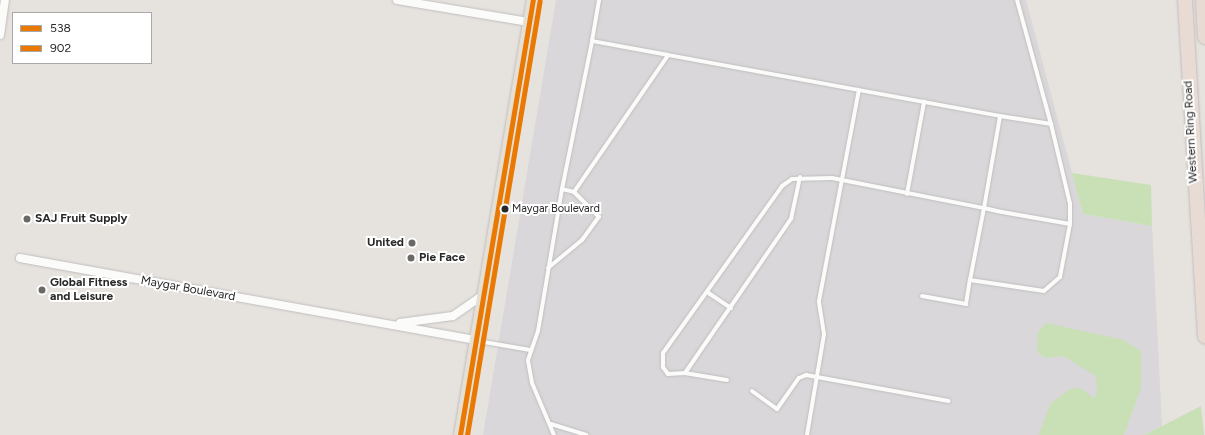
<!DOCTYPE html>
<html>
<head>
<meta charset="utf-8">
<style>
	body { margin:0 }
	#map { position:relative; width:1205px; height:435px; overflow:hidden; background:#e6e2de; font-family:Figtree,sans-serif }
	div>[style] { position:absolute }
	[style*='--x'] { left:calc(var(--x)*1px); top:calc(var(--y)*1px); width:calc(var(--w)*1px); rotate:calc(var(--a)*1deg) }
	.industrial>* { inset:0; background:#d9d7d9 }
	.green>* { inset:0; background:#c9e0b7 }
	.roads { filter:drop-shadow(0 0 1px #c0bebf) drop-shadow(0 0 1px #c0bebf) }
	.service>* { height:4px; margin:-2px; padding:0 2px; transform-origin:2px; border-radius:2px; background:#fbfbfa }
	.minor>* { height:8px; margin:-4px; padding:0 4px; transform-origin:4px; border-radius:4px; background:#fbfbfa }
	.primary>* { height:12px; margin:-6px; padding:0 6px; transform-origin:6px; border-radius:6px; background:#e5e0d3 }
	.motorway>* { height:14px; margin:-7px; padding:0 7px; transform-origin:7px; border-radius:7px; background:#e7dbd3 }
	.bus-1>* { height:5px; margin:-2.5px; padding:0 2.5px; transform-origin:2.5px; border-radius:2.5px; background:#ea7904 }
	.bus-2>* { height:5px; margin:-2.5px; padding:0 2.5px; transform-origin:2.5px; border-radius:2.5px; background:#ea7904 }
	.dots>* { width:11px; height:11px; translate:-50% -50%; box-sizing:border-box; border:2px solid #fff; border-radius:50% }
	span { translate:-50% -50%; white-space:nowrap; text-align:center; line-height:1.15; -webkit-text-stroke:4px #fff; paint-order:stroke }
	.bus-label { font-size:11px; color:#282828 }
	.left { translate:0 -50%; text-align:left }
	.street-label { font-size:12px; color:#282828 }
	.poi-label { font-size:12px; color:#282828; font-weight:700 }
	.right { translate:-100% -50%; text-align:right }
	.legend { position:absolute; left:12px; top:12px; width:140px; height:52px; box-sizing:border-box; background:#fff; border:1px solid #a9a9a9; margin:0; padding:5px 7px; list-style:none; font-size:12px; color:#282828 }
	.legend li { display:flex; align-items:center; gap:8px; height:20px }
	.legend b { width:20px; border:1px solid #a9a9a9 }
</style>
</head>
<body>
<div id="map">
	<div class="industrial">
		<i style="clip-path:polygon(556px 0,1026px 0,1083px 214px,1152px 226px,1162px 426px,1144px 435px,483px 435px)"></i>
	</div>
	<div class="green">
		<i style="clip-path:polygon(1072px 173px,1151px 185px,1152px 226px,1083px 214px)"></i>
		<i style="clip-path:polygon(1046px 323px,1124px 340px,1141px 351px,1141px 388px,1124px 435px,1039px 435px,1050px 404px,1070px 389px,1080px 388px,1094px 398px,1097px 393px,1096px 376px,1063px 356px,1045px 358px,1037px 352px,1038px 332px)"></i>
		<i style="clip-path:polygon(1201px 406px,1204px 435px,1144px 435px,1162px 426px)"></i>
	</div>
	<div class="roads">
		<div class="service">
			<i style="--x:1017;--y:0;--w:129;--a:74.7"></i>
			<i style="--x:592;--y:41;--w:42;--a:-80.3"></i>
			<i style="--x:562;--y:189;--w:151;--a:-78.5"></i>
			<i style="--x:592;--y:41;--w:77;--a:10.4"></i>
			<i style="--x:907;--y:194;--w:94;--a:-79.5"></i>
			<i style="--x:548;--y:268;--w:44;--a:-39.5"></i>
			<i style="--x:582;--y:240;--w:29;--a:-54"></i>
			<i style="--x:599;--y:217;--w:35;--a:-135"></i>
			<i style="--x:707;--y:292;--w:29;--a:34"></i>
			<i style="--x:922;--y:296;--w:45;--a:10.3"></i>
			<i style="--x:966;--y:304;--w:24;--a:-81"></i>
			<i style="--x:478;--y:341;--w:53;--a:9.8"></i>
			<i style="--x:685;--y:373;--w:187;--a:-55.5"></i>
			<i style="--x:791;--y:219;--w:43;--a:-77.9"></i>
			<i style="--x:727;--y:380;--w:43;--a:-170.5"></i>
			<i style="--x:685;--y:373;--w:17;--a:177"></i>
			<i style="--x:668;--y:374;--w:9;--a:-126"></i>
			<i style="--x:663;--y:367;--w:14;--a:-90"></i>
			<i style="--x:663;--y:353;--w:205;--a:-54.5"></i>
			<i style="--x:782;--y:186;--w:12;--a:-35"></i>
			<i style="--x:792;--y:179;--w:40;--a:-1.4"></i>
			<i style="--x:832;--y:178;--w:155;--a:11.2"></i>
			<i style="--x:984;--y:208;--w:18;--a:13"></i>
			<i style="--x:1002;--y:212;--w:69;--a:10"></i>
			<i style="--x:1070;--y:224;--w:54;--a:100.7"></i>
			<i style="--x:1060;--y:277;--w:21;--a:139"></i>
			<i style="--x:1044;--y:291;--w:75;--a:-171.5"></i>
			<i style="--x:970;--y:280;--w:73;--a:-79"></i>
			<i style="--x:984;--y:208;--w:93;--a:-80.1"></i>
			<i style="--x:1000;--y:116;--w:52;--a:8.9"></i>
			<i style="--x:1051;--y:124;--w:82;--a:76.6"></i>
			<i style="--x:1070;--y:204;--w:20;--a:90"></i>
			<i style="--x:752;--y:391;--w:31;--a:36"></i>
			<i style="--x:777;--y:409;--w:38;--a:-55"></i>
			<i style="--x:799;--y:378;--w:8;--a:-23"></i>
			<i style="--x:806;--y:375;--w:145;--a:10.3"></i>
			<i style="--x:551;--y:424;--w:37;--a:17"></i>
			<i style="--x:554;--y:435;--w:56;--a:-112.9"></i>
			<i style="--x:532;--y:383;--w:23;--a:-100"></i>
			<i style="--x:528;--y:360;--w:31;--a:-71"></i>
			<i style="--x:538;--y:331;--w:144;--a:-80.4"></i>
			<i style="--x:562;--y:189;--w:12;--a:14"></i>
			<i style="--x:574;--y:192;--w:166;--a:-55.5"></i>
			<i style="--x:668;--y:55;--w:338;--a:10.4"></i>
			<i style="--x:807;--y:435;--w:102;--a:-80.4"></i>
			<i style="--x:824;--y:334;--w:33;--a:-99"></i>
			<i style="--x:819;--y:301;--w:215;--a:-79.3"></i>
		</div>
		<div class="minor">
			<i style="--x:397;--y:0;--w:134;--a:9.5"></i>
			<i style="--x:0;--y:35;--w:35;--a:-82"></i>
			<i style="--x:20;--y:258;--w:462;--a:10.2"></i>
			<i style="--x:400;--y:323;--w:53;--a:-7.5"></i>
			<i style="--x:453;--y:316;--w:35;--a:-35"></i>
		</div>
		<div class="primary">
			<i style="--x:460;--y:435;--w:441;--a:-80.5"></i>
		</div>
		<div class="motorway">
			<i style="--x:1185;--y:0;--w:337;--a:86.6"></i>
			<i style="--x:1203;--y:0;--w:37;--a:87"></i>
		</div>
	</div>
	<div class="bus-1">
		<i style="--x:460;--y:435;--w:441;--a:-80.5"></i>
	</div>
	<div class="bus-2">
		<i style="--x:467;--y:435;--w:440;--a:-80.5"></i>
	</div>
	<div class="dots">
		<i style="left:505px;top:209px;background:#282828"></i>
		<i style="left:27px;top:219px;background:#6a6968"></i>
		<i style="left:412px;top:243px;background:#6a6968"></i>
		<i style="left:411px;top:258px;background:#6a6968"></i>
		<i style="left:42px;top:290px;background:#6a6968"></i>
	</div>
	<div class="bus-label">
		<span class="left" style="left:512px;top:209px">Maygar Boulevard</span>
	</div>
	<div class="street-label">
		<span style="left:1191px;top:132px;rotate:-93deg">Western Ring Road</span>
		<span style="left:188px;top:289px;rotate:10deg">Maygar Boulevard</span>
	</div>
	<div class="poi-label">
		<span class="left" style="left:35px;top:219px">SAJ Fruit Supply</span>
		<span class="right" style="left:404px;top:243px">United</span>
		<span class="left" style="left:419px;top:258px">Pie Face</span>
		<span class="left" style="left:50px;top:290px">Global Fitness<br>and Leisure</span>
	</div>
	<ul class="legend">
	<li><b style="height:5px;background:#ea7904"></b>538</li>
	<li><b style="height:5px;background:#ea7904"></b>902</li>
	</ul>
</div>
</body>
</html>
